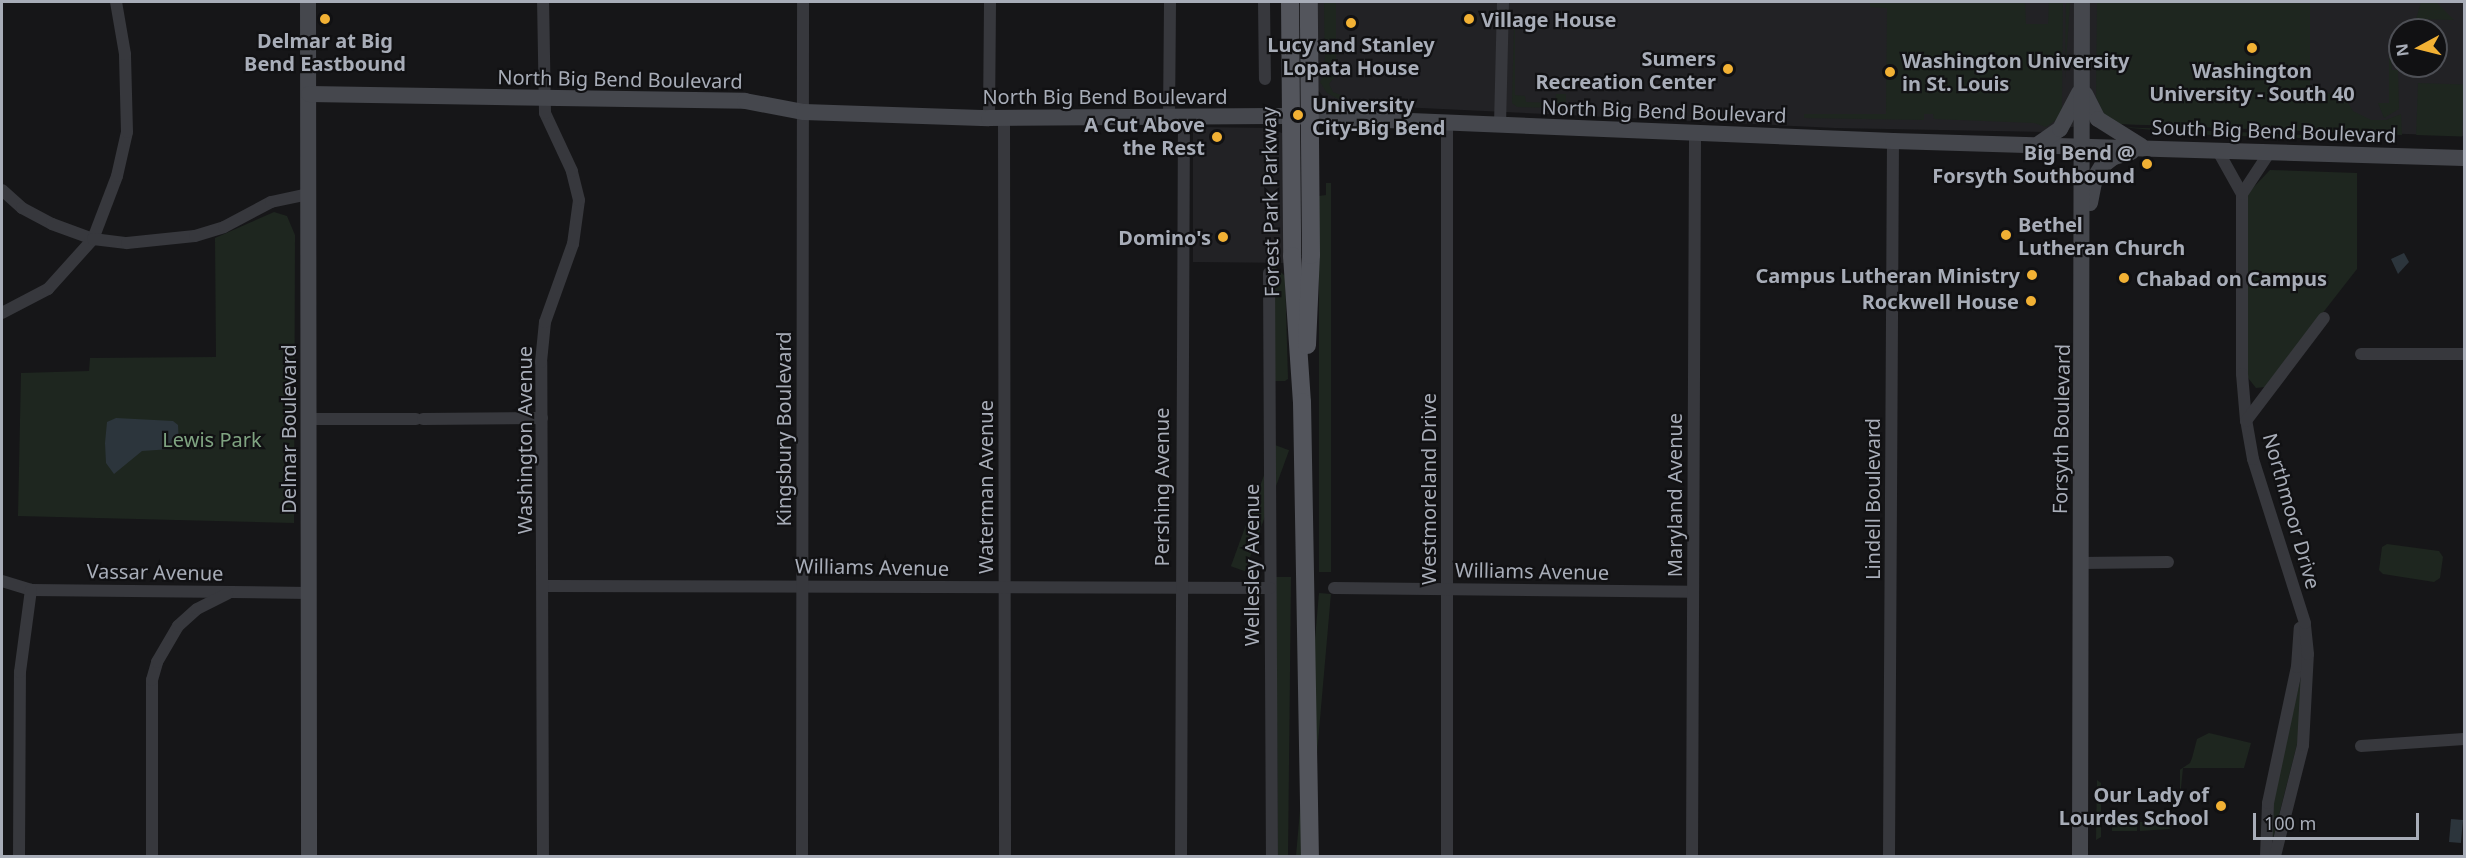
<!DOCTYPE html>
<html>
<head>
<meta charset="utf-8">
<style>
	body { margin:0 }
	#map { position:relative; width:2466px; height:858px; overflow:hidden; background:#161618; font-family:"Noto Sans",sans-serif }
	div>[style] { position:absolute }
	[style*='--x'] { left:calc(var(--x)*1px); top:calc(var(--y)*1px); width:calc(var(--w)*1px); rotate:calc(var(--a)*1deg) }
	.built>* { inset:0; background:#222225 }
	.green>* { inset:0; background:#1e261f; transform-origin:0 0 }
	.water>* { inset:0; background:#2c353c; transform-origin:0 0 }
	.minor>* { height:12px; margin:-6px; padding:0 6px; transform-origin:6px; border-radius:6px; background:#37383d }
	.secondary>* { height:16px; margin:-8px; padding:0 8px; transform-origin:8px; border-radius:8px; background:#45474d }
	.primary>* { height:18px; margin:-9px; padding:0 9px; transform-origin:9px; border-radius:9px; background:#53555c }
	.dots>* { width:16px; height:16px; translate:-50% -50%; box-sizing:border-box; border:3px solid #111113; border-radius:50% }
	span { translate:-50% -50%; white-space:nowrap; text-align:center; line-height:1.15; -webkit-text-stroke:4.5px #111113; paint-order:stroke }
	.poi-label { font-size:20px; color:#a8adb8; font-weight:700 }
	.left { translate:0 -50%; text-align:left }
	.right { translate:-100% -50%; text-align:right }
	.street-label { font-size:20px; color:#a8adb8 }
	.park-label { font-size:20px; color:#7fa381 }
	.frame { position:absolute; inset:0; border:3px solid #a8adb8; pointer-events:none }
	.north { position:absolute; left:2388px; top:18px; width:60px; height:60px; box-sizing:border-box; background:#111113; border:2px solid #4d4f55; border-radius:50%; rotate:263deg; font-size:16px; font-weight:700; line-height:24px; text-align:center; color:#a8adb8 }
	.north::after { content:''; display:block; margin:auto; width:21px; height:27px; background:#f2b134; clip-path:polygon(50% 0,100% 100%,50% 72%,0 100%) }
	.scale { position:absolute; left:2253px; top:813px; width:166px; height:27px; box-sizing:border-box; border:3px solid #a8adb8; border-top:0; padding-left:8px; font-size:18px; line-height:21px; white-space:nowrap; color:#a8adb8; -webkit-text-stroke:4px #111113; paint-order:stroke }
</style>
</head>
<body>
<div id="map">
	<div class="built">
		<i style="clip-path:polygon(evenodd,1315px 2px,2464px 2px,2464px 136px,2092px 123px,2047px 132px,1835px 128px,1338px 104px,1326px 100px,1317px 89px,1315px 2px,2400px 30px,2436px 30px,2436px 66px,2400px 66px,2400px 30px)"></i>
		<i style="clip-path:polygon(1197px 127px,1269px 128px,1282px 133px,1285px 263px,1193px 262px,1193px 132px)"></i>
	</div>
	<div class="green">
		<i style="clip-path:polygon(1324px 2px,1336px 2px,1336px 75px,1329px 84px,1333px 92px,1346px 97px,1340px 100px,1327px 93px,1320px 82px,1325px 72px)"></i>
		<i style="clip-path:polygon(1870px 2px,2025px 2px,2026px 24px,2048px 24px,2049px 2px,2063px 2px,2062px 107px,2059px 118px,2046px 127px,2034px 123px,1934px 119px,1933px 114px,1924px 114px,1924px 120px,1804px 118px,1804px 114px,1886px 114px,1887px 8px,1870px 7px)"></i>
		<i style="clip-path:polygon(2066px 2px,2070px 2px,2065px 78px)"></i>
		<i style="clip-path:polygon(2097px 2px,2310px 2px,2310px 94px,2342px 93px,2353px 111px,2371px 120px,2386px 120px,2401px 114px,2402px 135px,2120px 124px,2104px 114px,2096px 97px)"></i>
		<i style="clip-path:polygon(2421px 2px,2436px 2px,2454px 20px,2416px 19px)"></i>
		<i style="clip-path:polygon(1517px 18px,1546px 20px,1526px 20px,1525px 27px,1515px 27px,1515px 95px,1525px 96px,1526px 102px,1555px 103px,1556px 94px,1566px 94px,1566px 108px,1517px 107px,1512px 103px,1514px 20px)"></i>
		<i style="clip-path:polygon(2389px 38px,2392px 70px,2398px 70px,2399px 109px,2384px 118px,2378px 103px,2389px 103px)"></i>
		<i style="left:2418px;top:83px;width:46px;height:52px;rotate:2deg"></i>
		<i style="clip-path:polygon(2120px 127px,2326px 136px,2326px 139px,2210px 135px)"></i>
		<i style="clip-path:polygon(2270px 170px,2357px 173px,2357px 269px,2265px 387px,2256px 388px,2245px 374px,2248px 193px)"></i>
		<i style="clip-path:polygon(1326px 183px,1331px 183px,1331px 572px,1319px 572px,1319px 196px,1326px 195px)"></i>
		<i style="clip-path:polygon(274px 212px,287px 216px,295px 235px,294px 523px,18px 516px,21px 373px,89px 371px,90px 358px,216px 357px,215px 238px)"></i>
		<i style="clip-path:polygon(1271px 263px,1285px 276px,1288px 379px,1285px 381px,1274px 381px)"></i>
		<i style="left:1275px;top:445px;width:15px;height:129px;rotate:20deg"></i>
		<i style="clip-path:polygon(2387px 544px,2439px 551px,2443px 557px,2440px 578px,2434px 582px,2383px 574px,2379px 570px,2382px 547px)"></i>
		<i style="clip-path:polygon(1276px 577px,1291px 577px,1288px 856px,1278px 856px)"></i>
		<i style="left:1319px;top:593px;width:12px;height:263px;rotate:5deg"></i>
		<i style="clip-path:polygon(2302px 674px,2301px 729px,2271px 846px,2275px 780px)"></i>
		<i style="clip-path:polygon(2209px 733px,2251px 743px,2244px 768px,2183px 768px,2180px 798px,2180px 770px,2181px 769px,2190px 763px,2192px 758px,2197px 739px)"></i>
		<i style="clip-path:polygon(2097px 780px,2101px 783px,2101px 837px,2096px 840px)"></i>
		<i style="clip-path:polygon(2112px 812px,2114px 822px,2137px 822px,2137px 831px,2112px 831px)"></i>
		<i style="clip-path:polygon(2140px 822px,2168px 822px,2170px 829px,2140px 831px)"></i>
	</div>
	<div class="water">
		<i style="clip-path:polygon(2404px 253px,2409px 262px,2398px 274px,2391px 259px)"></i>
		<i style="clip-path:polygon(116px 418px,173px 421px,178px 425px,179px 443px,171px 449px,142px 451px,114px 474px,106px 463px,105px 443px,107px 422px)"></i>
		<i style="left:2451px;top:819px;width:12px;height:23px;rotate:5deg"></i>
	</div>
	<div class="minor">
		<i style="--x:1264;--y:2;--w:77;--a:89.3"></i>
		<i style="--x:1004;--y:117;--w:739;--a:89.92"></i>
		<i style="--x:989;--y:118;--w:116;--a:-89.5"></i>
		<i style="--x:1169;--y:118;--w:116;--a:-89.5"></i>
		<i style="--x:1447;--y:122;--w:734;--a:90"></i>
		<i style="--x:1500;--y:125;--w:123;--a:-88.6"></i>
		<i style="--x:2218;--y:151;--w:49;--a:60.8"></i>
		<i style="--x:2242;--y:194;--w:180;--a:90"></i>
		<i style="--x:2242;--y:374;--w:47;--a:85.1"></i>
		<i style="--x:2;--y:190;--w:27;--a:42"></i>
		<i style="--x:22;--y:208;--w:34;--a:28"></i>
		<i style="--x:52;--y:224;--w:44;--a:20.1"></i>
		<i style="--x:93;--y:239;--w:67;--a:-69.1"></i>
		<i style="--x:117;--y:176;--w:45;--a:-77.2"></i>
		<i style="--x:127;--y:132;--w:78;--a:-91.5"></i>
		<i style="--x:125;--y:54;--w:53;--a:-99.8"></i>
		<i style="--x:2242;--y:194;--w:49;--a:-56.6"></i>
		<i style="--x:1269;--y:273;--w:583;--a:89.71"></i>
		<i style="--x:2;--y:313;--w:52;--a:-27.6"></i>
		<i style="--x:48;--y:289;--w:67;--a:-48"></i>
		<i style="--x:93;--y:239;--w:34;--a:7"></i>
		<i style="--x:127;--y:243;--w:68;--a:-5.9"></i>
		<i style="--x:195;--y:236;--w:30;--a:-17"></i>
		<i style="--x:224;--y:227;--w:53;--a:-28"></i>
		<i style="--x:271;--y:202;--w:39;--a:-12"></i>
		<i style="--x:2361;--y:354;--w:103;--a:0"></i>
		<i style="--x:309;--y:419;--w:107;--a:0"></i>
		<i style="--x:423;--y:419;--w:119;--a:-0.5"></i>
		<i style="--x:2081;--y:563;--w:87;--a:-0.7"></i>
		<i style="--x:2;--y:581;--w:30;--a:17"></i>
		<i style="--x:31;--y:590;--w:278;--a:0.6"></i>
		<i style="--x:545;--y:586;--w:725;--a:0.16"></i>
		<i style="--x:1334;--y:588;--w:359;--a:0.6"></i>
		<i style="--x:2361;--y:746;--w:103;--a:-3.9"></i>
		<i style="--x:19;--y:856;--w:184;--a:-89.7"></i>
		<i style="--x:20;--y:672;--w:83;--a:-82.4"></i>
		<i style="--x:152;--y:856;--w:176;--a:-90"></i>
		<i style="--x:152;--y:680;--w:19;--a:-74"></i>
		<i style="--x:157;--y:662;--w:42;--a:-59.7"></i>
		<i style="--x:178;--y:626;--w:25;--a:-42"></i>
		<i style="--x:197;--y:609;--w:34;--a:-27"></i>
		<i style="--x:543;--y:856;--w:494;--a:-90.2"></i>
		<i style="--x:541;--y:362;--w:40;--a:-84.3"></i>
		<i style="--x:545;--y:322;--w:83;--a:-70.3"></i>
		<i style="--x:573;--y:244;--w:44;--a:-82.2"></i>
		<i style="--x:579;--y:200;--w:30;--a:-104"></i>
		<i style="--x:572;--y:171;--w:64;--a:-115"></i>
		<i style="--x:545;--y:113;--w:111;--a:-91"></i>
		<i style="--x:802;--y:856;--w:854;--a:-89.93"></i>
		<i style="--x:1181;--y:856;--w:738;--a:-89.77"></i>
		<i style="--x:1692;--y:856;--w:722;--a:-89.76"></i>
		<i style="--x:1889;--y:856;--w:715;--a:-89.68"></i>
		<i style="--x:2266;--y:856;--w:53;--a:-87.8"></i>
		<i style="--x:2268;--y:803;--w:139;--a:-78"></i>
		<i style="--x:2297;--y:667;--w:39;--a:-86"></i>
		<i style="--x:2275;--y:856;--w:114;--a:-75.8"></i>
		<i style="--x:2303;--y:745;--w:91;--a:-86.9"></i>
		<i style="--x:2308;--y:654;--w:31;--a:-96"></i>
		<i style="--x:2305;--y:623;--w:172;--a:-107.6"></i>
		<i style="--x:2253;--y:459;--w:39;--a:-100"></i>
		<i style="--x:2246;--y:421;--w:129;--a:-52.9"></i>
	</div>
	<div class="secondary">
		<i style="--x:308;--y:2;--w:854;--a:89.93"></i>
		<i style="--x:309;--y:94;--w:436;--a:0.9"></i>
		<i style="--x:745;--y:101;--w:60;--a:10.6"></i>
		<i style="--x:804;--y:112;--w:185;--a:1.9"></i>
		<i style="--x:989;--y:118;--w:301;--a:-0.4"></i>
		<i style="--x:1290;--y:116;--w:604;--a:2.37"></i>
		<i style="--x:1893;--y:141;--w:571;--a:1.71"></i>
		<i style="--x:2085;--y:94;--w:28;--a:63"></i>
		<i style="--x:2098;--y:119;--w:51;--a:32.1"></i>
		<i style="--x:2037;--y:145;--w:28;--a:-35"></i>
		<i style="--x:2060;--y:129;--w:41;--a:-62.2"></i>
		<i style="--x:2090;--y:203;--w:26;--a:-79"></i>
		<i style="--x:2095;--y:177;--w:13;--a:-58"></i>
		<i style="--x:2102;--y:166;--w:15;--a:-37"></i>
		<i style="--x:2114;--y:157;--w:18;--a:-16"></i>
		<i style="--x:2080;--y:856;--w:854;--a:-89.87"></i>
	</div>
	<div class="primary">
		<i style="--x:1290;--y:2;--w:254;--a:89.5"></i>
		<i style="--x:1292;--y:256;--w:146;--a:86.1"></i>
		<i style="--x:1302;--y:402;--w:454;--a:89"></i>
		<i style="--x:1307;--y:345;--w:90;--a:-87.5"></i>
		<i style="--x:1311;--y:255;--w:253;--a:-90.5"></i>
	</div>
	<div class="dots">
		<i style="left:325px;top:19px;background:#f2b134"></i>
		<i style="left:1469px;top:19px;background:#f2b134"></i>
		<i style="left:1351px;top:23px;background:#f2b134"></i>
		<i style="left:2252px;top:48px;background:#f2b134"></i>
		<i style="left:1728px;top:69px;background:#f2b134"></i>
		<i style="left:1890px;top:72px;background:#f2b134"></i>
		<i style="left:1298px;top:115px;background:#f2b134"></i>
		<i style="left:1217px;top:137px;background:#f2b134"></i>
		<i style="left:2147px;top:164px;background:#f2b134"></i>
		<i style="left:2006px;top:235px;background:#f2b134"></i>
		<i style="left:1223px;top:237px;background:#f2b134"></i>
		<i style="left:2032px;top:275px;background:#f2b134"></i>
		<i style="left:2124px;top:278px;background:#f2b134"></i>
		<i style="left:2031px;top:301px;background:#f2b134"></i>
		<i style="left:2221px;top:806px;background:#f2b134"></i>
	</div>
	<div class="poi-label">
		<span class="left" style="left:1481px;top:19px">Village House</span>
		<span style="left:325px;top:52px">Delmar at Big<br>Bend Eastbound</span>
		<span style="left:1351px;top:56px">Lucy and Stanley<br>Lopata House</span>
		<span class="right" style="left:1716px;top:70px">Sumers<br>Recreation Center</span>
		<span class="left" style="left:1902px;top:72px">Washington University<br>in St. Louis</span>
		<span style="left:2252px;top:82px">Washington<br>University - South 40</span>
		<span class="left" style="left:1312px;top:116px">University<br>City-Big Bend</span>
		<span class="right" style="left:1205px;top:136px">A Cut Above<br>the Rest</span>
		<span class="right" style="left:2135px;top:164px">Big Bend @<br>Forsyth Southbound</span>
		<span class="left" style="left:2018px;top:236px">Bethel<br>Lutheran Church</span>
		<span class="right" style="left:1211px;top:237px">Domino's</span>
		<span class="right" style="left:2020px;top:275px">Campus Lutheran Ministry</span>
		<span class="left" style="left:2136px;top:278px">Chabad on Campus</span>
		<span class="right" style="left:2019px;top:301px">Rockwell House</span>
		<span class="right" style="left:2209px;top:806px">Our Lady of<br>Lourdes School</span>
	</div>
	<div class="street-label">
		<span style="left:620px;top:79px;rotate:1deg">North Big Bend Boulevard</span>
		<span style="left:1105px;top:96px">North Big Bend Boulevard</span>
		<span style="left:1664px;top:111px;rotate:2deg">North Big Bend Boulevard</span>
		<span style="left:2274px;top:131px;rotate:2deg">South Big Bend Boulevard</span>
		<span style="left:1270px;top:202px;rotate:-91deg">Forest Park Parkway</span>
		<span style="left:288px;top:429px;rotate:-90deg">Delmar Boulevard</span>
		<span style="left:783px;top:429px;rotate:-90deg">Kingsbury Boulevard</span>
		<span style="left:2061px;top:429px;rotate:-89deg">Forsyth Boulevard</span>
		<span style="left:524px;top:440px;rotate:-90deg">Washington Avenue</span>
		<span style="left:985px;top:487px;rotate:-90deg">Waterman Avenue</span>
		<span style="left:1161px;top:487px;rotate:-90deg">Pershing Avenue</span>
		<span style="left:1428px;top:489px;rotate:-90deg">Westmoreland Drive</span>
		<span style="left:1674px;top:495px;rotate:-90deg">Maryland Avenue</span>
		<span style="left:1872px;top:499px;rotate:-90deg">Lindell Boulevard</span>
		<span style="left:2292px;top:511px;rotate:74deg">Northmoor Drive</span>
		<span style="left:1251px;top:565px;rotate:-90deg">Wellesley Avenue</span>
		<span style="left:872px;top:567px;rotate:1deg">Williams Avenue</span>
		<span style="left:1532px;top:571px;rotate:1deg">Williams Avenue</span>
		<span style="left:155px;top:572px;rotate:1deg">Vassar Avenue</span>
	</div>
	<div class="park-label">
		<span style="left:212px;top:439px">Lewis Park</span>
	</div>
	<div class="frame"></div>
	<div class="north">N</div>
	<div class="scale">100 m</div>
</div>
</body>
</html>
